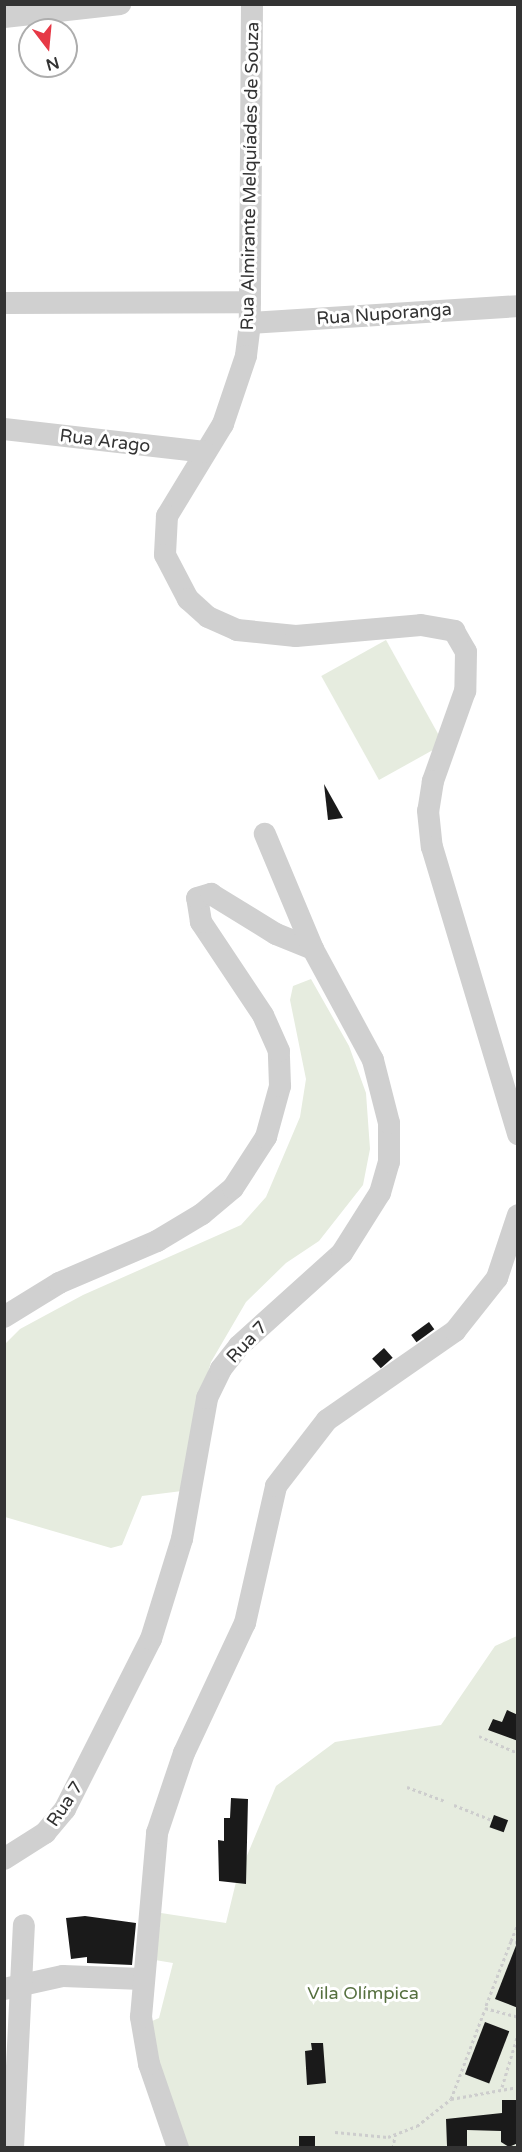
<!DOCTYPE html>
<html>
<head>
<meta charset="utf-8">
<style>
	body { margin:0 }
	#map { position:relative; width:522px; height:2152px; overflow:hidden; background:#fff; font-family:"Varela Round",sans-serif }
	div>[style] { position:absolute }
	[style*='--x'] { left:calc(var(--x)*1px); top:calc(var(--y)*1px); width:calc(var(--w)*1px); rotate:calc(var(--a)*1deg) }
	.green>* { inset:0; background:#e6ecdf; transform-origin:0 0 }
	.building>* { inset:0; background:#1a1a1a; transform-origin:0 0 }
	.path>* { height:3px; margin-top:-1.5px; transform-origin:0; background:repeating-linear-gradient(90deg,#cdcdcd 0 3px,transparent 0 6px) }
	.minor>* { height:22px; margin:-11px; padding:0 11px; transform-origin:11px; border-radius:11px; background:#d0d0d0 }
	span { translate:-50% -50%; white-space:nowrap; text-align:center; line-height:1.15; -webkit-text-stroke:6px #fff; paint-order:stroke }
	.street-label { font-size:18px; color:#333 }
	.park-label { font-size:18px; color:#56703f }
	.frame { position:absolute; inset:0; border:6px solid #333; pointer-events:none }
	.north { position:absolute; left:18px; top:18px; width:60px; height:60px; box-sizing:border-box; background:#fff; border:2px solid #adadad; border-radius:50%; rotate:164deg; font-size:16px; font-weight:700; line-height:24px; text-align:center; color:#333 }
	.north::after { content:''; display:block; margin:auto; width:21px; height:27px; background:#e63946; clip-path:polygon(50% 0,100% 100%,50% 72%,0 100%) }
</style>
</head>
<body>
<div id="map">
	<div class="green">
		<i style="left:386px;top:640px;width:119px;height:74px;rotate:61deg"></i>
		<i style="clip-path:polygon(311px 979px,349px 1046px,366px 1093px,370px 1149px,363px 1185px,319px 1241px,286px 1263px,246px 1302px,211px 1362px,192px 1427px,182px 1491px,142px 1496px,122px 1545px,111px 1548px,5px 1517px,5px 1344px,20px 1329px,83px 1295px,241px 1225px,266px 1197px,300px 1117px,306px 1079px,290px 1000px,293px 986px)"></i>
		<i style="clip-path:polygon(517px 1636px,517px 2147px,178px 2147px,143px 2025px,159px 2018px,173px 1963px,155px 1960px,161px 1913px,226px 1923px,236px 1882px,276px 1786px,335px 1742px,441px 1725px,495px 1646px)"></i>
	</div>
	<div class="building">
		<i style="clip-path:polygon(324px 784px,343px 818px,328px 820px)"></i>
		<i style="left:429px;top:1322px;width:9px;height:22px;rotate:54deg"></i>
		<i style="left:384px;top:1348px;width:13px;height:16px;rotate:48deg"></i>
		<i style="clip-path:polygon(507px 1710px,518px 1715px,518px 1741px,488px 1730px,493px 1719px,502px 1722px)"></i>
		<i style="clip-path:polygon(231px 1798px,248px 1799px,246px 1884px,219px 1881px,218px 1840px,224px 1841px,224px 1818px,230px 1818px)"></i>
		<i style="left:494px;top:1815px;width:15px;height:13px;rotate:20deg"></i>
		<i style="clip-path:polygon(85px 1916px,136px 1923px,132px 1965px,87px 1963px,87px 1957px,71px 1959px,66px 1918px)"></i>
		<i style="clip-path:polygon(517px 1943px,518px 1944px,518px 2008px,495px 1999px)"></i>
		<i style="left:485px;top:2022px;width:26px;height:56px;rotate:21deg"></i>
		<i style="clip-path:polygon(311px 2043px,323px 2043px,326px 2083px,307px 2085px,305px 2051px,312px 2050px)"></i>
		<i style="clip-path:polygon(502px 2100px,518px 2100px,518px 2143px,509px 2147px,501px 2142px,501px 2131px,467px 2130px,467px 2146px,447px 2146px,446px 2119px,502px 2113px)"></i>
		<i style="left:299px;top:2136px;width:16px;height:12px"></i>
	</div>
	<div class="path">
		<i style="--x:479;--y:1736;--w:43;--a:23.6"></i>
		<i style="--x:407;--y:1787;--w:40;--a:20.2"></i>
		<i style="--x:454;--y:1805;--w:41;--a:21.5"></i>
		<i style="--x:511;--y:1941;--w:18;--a:-68"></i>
		<i style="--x:518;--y:1943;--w:7;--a:-164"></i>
		<i style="--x:511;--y:1941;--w:72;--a:111.2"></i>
		<i style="--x:485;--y:2008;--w:34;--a:15"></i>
		<i style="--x:502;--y:2087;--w:55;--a:-73.2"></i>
		<i style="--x:451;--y:2099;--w:96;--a:-69.3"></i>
		<i style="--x:335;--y:2132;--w:53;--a:5.4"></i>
		<i style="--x:388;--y:2137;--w:31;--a:-21"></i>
		<i style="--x:417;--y:2126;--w:43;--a:-38.5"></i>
		<i style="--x:451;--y:2099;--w:68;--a:-10.2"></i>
		<i style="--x:393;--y:2148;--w:13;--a:-81"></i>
	</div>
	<div class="minor">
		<i style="--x:252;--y:4;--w:319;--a:90.4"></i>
		<i style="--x:250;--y:323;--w:33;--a:97"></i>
		<i style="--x:246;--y:356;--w:72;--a:108.7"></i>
		<i style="--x:223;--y:424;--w:108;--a:121.3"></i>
		<i style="--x:167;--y:516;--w:39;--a:93"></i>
		<i style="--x:165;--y:555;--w:50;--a:62.4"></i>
		<i style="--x:188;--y:599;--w:27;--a:42"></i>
		<i style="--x:208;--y:617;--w:32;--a:24"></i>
		<i style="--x:237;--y:630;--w:59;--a:5.8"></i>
		<i style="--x:296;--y:636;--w:125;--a:-5"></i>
		<i style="--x:421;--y:625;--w:34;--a:10"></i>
		<i style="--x:454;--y:631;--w:24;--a:60"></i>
		<i style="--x:466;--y:652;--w:39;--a:91"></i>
		<i style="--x:465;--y:691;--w:96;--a:109.6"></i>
		<i style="--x:433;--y:781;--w:30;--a:99"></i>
		<i style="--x:428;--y:811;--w:36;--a:84"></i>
		<i style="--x:432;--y:847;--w:300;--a:73.3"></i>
		<i style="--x:4;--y:17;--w:117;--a:-6.4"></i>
		<i style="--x:4;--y:303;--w:246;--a:-0.2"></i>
		<i style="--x:250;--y:323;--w:269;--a:-3.6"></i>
		<i style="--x:4;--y:429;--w:202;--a:6.5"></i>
		<i style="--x:4;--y:1317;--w:65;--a:-31.7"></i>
		<i style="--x:59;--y:1283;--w:107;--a:-23.2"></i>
		<i style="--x:157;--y:1241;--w:52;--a:-31"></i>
		<i style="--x:202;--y:1214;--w:40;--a:-40"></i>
		<i style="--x:233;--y:1188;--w:61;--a:-57.1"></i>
		<i style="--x:266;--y:1137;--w:53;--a:-74.6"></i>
		<i style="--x:280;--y:1086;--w:35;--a:-92"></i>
		<i style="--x:279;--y:1051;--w:39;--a:-114"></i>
		<i style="--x:263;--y:1015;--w:112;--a:-123.7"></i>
		<i style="--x:201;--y:922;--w:24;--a:-99"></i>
		<i style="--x:197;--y:898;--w:15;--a:-16"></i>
		<i style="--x:211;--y:894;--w:76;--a:31.6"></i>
		<i style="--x:276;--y:934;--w:40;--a:22"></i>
		<i style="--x:4;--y:1859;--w:49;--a:-32.4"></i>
		<i style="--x:45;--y:1833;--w:31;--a:-50"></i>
		<i style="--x:65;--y:1809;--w:191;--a:-63.2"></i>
		<i style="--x:151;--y:1639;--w:105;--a:-72.8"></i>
		<i style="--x:182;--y:1539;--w:143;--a:-79.9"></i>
		<i style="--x:207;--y:1398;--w:32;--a:-64"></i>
		<i style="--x:221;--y:1369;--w:29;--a:-52"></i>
		<i style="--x:239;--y:1346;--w:139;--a:-42.1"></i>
		<i style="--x:342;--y:1253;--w:71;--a:-57.7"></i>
		<i style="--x:380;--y:1193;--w:32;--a:-74"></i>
		<i style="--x:389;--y:1162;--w:39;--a:-90"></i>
		<i style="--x:389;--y:1123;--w:65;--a:-104.3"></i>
		<i style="--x:373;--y:1060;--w:126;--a:-118.4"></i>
		<i style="--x:313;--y:949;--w:125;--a:-112.7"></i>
		<i style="--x:4;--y:1989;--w:60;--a:-12.4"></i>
		<i style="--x:63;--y:1976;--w:79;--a:2.2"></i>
		<i style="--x:13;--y:2148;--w:223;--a:-87.2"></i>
		<i style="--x:178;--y:2148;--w:89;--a:-109"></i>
		<i style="--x:149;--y:2064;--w:48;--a:-99.7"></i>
		<i style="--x:141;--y:2017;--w:185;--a:-85"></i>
		<i style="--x:157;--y:1833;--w:84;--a:-71.4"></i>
		<i style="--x:184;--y:1753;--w:144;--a:-64.9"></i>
		<i style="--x:245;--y:1623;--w:140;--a:-77.2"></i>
		<i style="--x:276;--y:1486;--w:83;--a:-52.3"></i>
		<i style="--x:327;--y:1420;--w:156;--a:-34.8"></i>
		<i style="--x:455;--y:1331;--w:68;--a:-51.6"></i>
		<i style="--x:497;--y:1278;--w:66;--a:-71.6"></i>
	</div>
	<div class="street-label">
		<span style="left:250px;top:176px;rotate:-89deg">Rua Almirante Melquíades de Souza</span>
		<span style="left:384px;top:314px;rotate:-4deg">Rua Nuporanga</span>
		<span style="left:105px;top:441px;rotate:7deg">Rua Arago</span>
		<span style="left:247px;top:1342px;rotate:-47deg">Rua 7</span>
		<span style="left:65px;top:1804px;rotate:-56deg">Rua 7</span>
	</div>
	<div class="park-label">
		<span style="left:363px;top:1993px">Vila Olímpica</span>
	</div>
	<div class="frame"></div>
	<div class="north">N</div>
</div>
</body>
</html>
